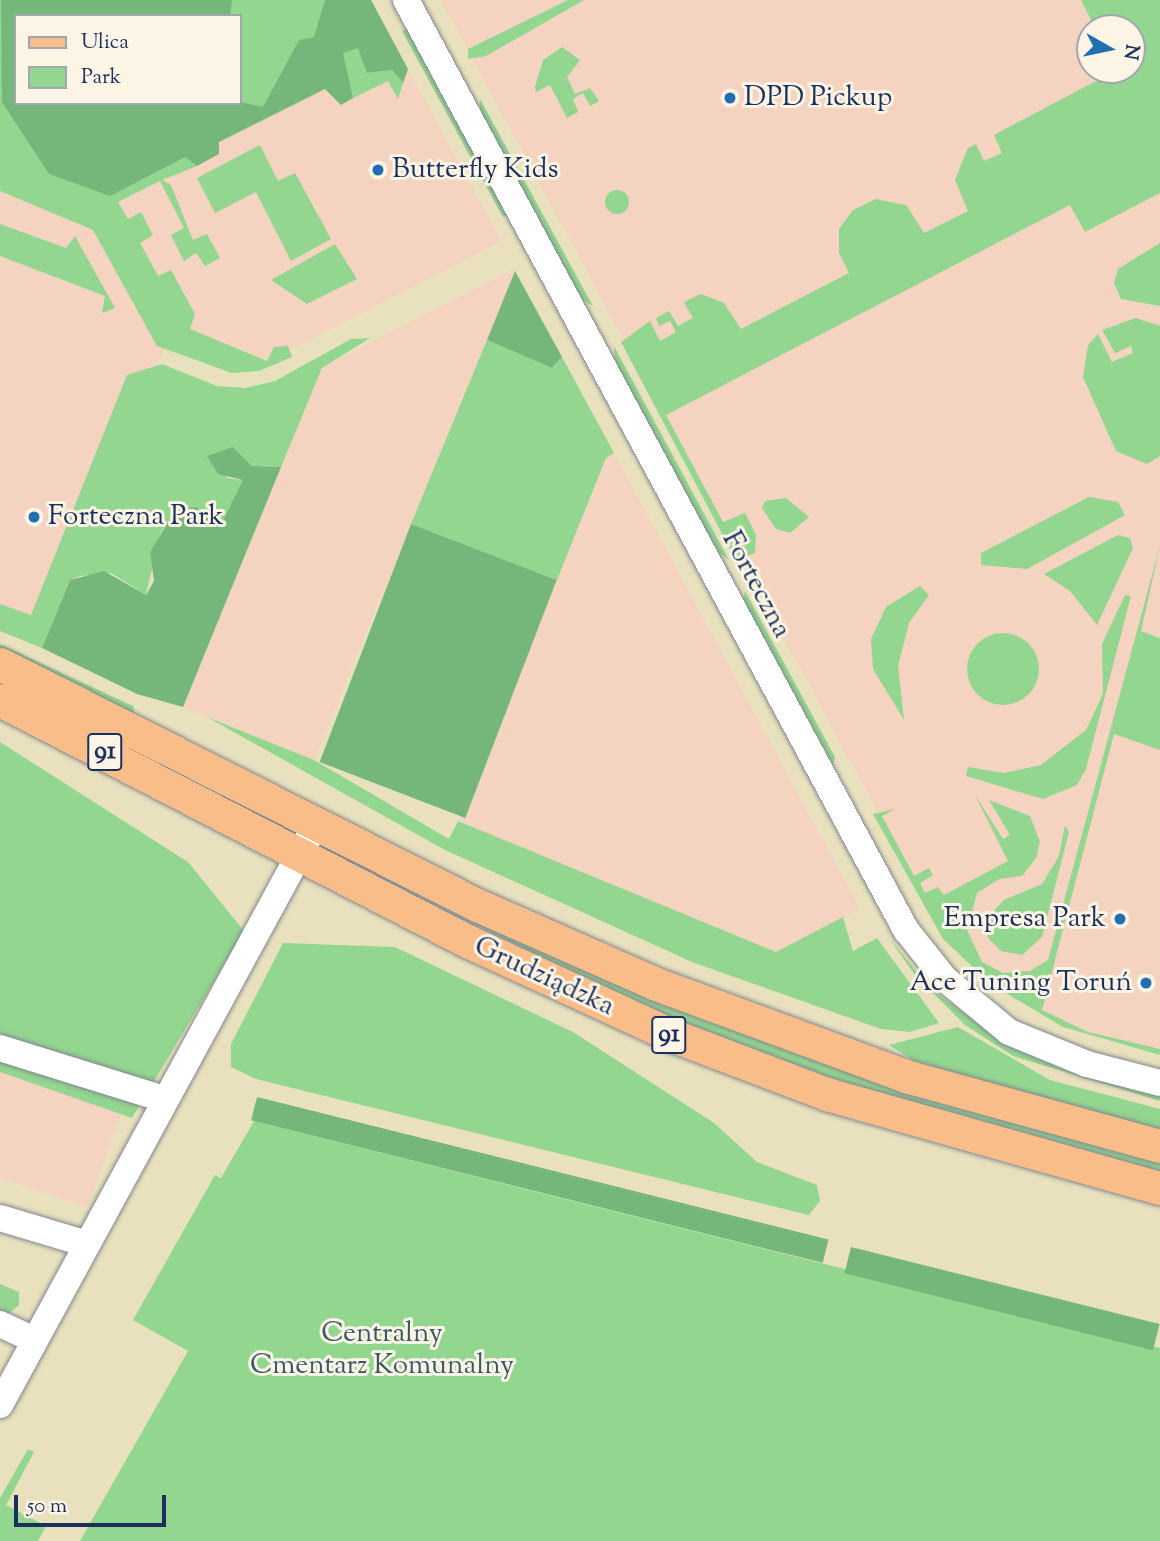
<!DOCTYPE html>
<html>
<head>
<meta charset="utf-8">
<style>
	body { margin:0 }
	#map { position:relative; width:1160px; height:1541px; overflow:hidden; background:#e9e1be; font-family:"Sorts Mill Goudy",serif }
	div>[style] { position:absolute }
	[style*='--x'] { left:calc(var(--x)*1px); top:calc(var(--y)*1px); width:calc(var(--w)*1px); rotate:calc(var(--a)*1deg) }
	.built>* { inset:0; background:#f4d3c0 }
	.green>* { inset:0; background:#92d68f }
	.round { border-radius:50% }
	.forest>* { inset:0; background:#75b77a; transform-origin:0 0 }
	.roads { filter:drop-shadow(0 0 2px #82888e) drop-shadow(0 0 2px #82888e) }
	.minor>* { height:26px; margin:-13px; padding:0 13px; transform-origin:13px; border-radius:13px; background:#fff }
	.major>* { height:33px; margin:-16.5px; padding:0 16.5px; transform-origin:16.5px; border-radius:16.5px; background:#f8bd89 }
	.dots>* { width:19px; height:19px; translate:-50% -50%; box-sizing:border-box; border:4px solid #fcf5e5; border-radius:50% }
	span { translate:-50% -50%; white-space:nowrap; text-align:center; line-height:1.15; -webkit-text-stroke:6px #fcf5e5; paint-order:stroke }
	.shield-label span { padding:2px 5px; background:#fcf5e5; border:2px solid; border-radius:5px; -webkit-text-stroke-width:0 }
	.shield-label { font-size:26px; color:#1b2f5e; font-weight:700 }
	.poi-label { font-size:28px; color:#1b2f5e }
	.left { translate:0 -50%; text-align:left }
	.right { translate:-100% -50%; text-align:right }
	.street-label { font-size:28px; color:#1b2f5e }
	.park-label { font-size:28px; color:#39596a }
	.legend { position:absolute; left:14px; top:14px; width:228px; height:91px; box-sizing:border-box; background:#fcf5e5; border:2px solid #a2a6af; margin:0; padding:9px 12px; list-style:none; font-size:21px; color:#1b2f5e }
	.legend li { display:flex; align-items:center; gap:14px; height:35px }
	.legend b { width:35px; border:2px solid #a2a6af }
	.north { position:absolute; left:1076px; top:14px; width:70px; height:70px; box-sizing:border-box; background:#fcf5e5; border:2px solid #a2a6af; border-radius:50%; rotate:99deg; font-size:19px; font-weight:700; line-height:28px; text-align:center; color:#1b2f5e }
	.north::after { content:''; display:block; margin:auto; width:24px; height:32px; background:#1f6fb2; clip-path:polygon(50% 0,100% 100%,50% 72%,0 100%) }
	.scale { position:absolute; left:14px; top:1495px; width:152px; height:32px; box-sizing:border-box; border:4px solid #1b2f5e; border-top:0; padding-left:9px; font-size:21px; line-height:24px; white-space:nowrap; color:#1b2f5e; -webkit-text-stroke:5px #fcf5e5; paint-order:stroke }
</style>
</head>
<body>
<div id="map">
	<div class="built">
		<i style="clip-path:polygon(441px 0,1091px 0,1106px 28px,1090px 28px,1090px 70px,1129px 70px,1160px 128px,1160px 1051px,1088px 1032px,1042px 1010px,977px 962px,927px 904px)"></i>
		<i style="clip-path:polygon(396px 47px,501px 241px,270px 361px,174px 324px,42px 648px,0 629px,0 156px,104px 194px)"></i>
		<i style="clip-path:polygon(517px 267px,314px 760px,183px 707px,322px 368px)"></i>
		<i style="clip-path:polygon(614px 453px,860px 909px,776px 952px,458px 821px,606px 458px)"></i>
		<i style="clip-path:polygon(0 1072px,121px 1114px,88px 1207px,0 1178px)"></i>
	</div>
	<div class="green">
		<i style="clip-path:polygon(evenodd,0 0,371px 0,368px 73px,392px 70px,403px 83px,398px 99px,388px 81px,353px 98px,347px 73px,186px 157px,197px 166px,162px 180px,171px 185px,193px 240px,207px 234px,220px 258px,205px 266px,196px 253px,184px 261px,171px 235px,184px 228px,160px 181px,118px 202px,128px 219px,141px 212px,153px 235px,140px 243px,158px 276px,171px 270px,195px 314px,190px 329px,267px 361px,274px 347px,288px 346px,292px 357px,259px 371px,232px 373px,157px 346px,93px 230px,0 191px,0 0,16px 16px,240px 16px,240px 103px,16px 103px,16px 16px)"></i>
		<i style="clip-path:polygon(568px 0,584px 0,486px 56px,468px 59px,468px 49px)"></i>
		<i style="clip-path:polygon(1081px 0,1160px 0,1160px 193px,1085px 232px,1070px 205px,666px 415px,723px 522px,745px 513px,756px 535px,755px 553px,736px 560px,621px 342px,650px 321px,660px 341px,676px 332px,670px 321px,659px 326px,656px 318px,669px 311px,678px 326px,693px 318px,684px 302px,701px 294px,724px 303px,741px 329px,849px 273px,839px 253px,839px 229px,853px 210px,876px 199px,906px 205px,924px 233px,968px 211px,955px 180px,968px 148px,976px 144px,984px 161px,1002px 153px,994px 135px,1117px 70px,1132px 70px,1132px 28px,1095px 28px)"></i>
		<i style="clip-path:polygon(409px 28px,508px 214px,503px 217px,402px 31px)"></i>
		<i style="clip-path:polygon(562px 47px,580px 60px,567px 77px,575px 94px,590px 88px,599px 101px,590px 106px,583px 93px,573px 99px,578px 112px,567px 118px,550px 85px,536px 92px,535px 87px,543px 60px)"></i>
		<i style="clip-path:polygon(480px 99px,593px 306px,575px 296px,480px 109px)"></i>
		<i style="clip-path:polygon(260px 145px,278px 181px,295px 173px,331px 239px,291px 261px,256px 192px,215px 213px,197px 178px)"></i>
		<i class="round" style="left:605px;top:190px;width:24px;height:24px"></i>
		<i style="clip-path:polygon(0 224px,66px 248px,75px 236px,115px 308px,102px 313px,105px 296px,0 256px)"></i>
		<i style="clip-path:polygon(1160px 243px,1160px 306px,1121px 299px,1114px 283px,1118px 269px)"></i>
		<i style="clip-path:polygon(335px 244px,357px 279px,307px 304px,271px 280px)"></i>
		<i style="clip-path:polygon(1136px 318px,1160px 326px,1160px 456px,1147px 464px,1116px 451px,1083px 377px,1088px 345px,1098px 334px,1112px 362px,1133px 353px,1131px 346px,1115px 353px,1102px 330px)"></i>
		<i style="clip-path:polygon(370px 338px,322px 368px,281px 467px,252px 466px,233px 447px,227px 478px,243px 480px,243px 489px,221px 525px,196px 507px,176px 509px,160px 534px,146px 595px,111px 573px,80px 576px,70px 580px,42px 648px,0 631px,0 604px,31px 615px,127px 375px,162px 364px,217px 386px,245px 388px,275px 381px,351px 339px)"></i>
		<i style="clip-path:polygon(487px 340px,552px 368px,562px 357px,614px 453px,606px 458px,557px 580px,411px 524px)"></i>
		<i style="clip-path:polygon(614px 346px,729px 560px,713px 549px,615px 364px)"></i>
		<i style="clip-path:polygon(1089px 497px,1118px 502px,1125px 515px,1027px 569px,981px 565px,981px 553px)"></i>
		<i style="clip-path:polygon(786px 498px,809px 517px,790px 533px,776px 529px,762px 508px,765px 501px)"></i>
		<i style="clip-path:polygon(1118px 535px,1130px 538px,1133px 548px,1097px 625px,1070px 591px,1044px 574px)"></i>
		<i style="clip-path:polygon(1160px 546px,1141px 631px,1160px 638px,1160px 750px,1114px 734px,1042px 1010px,1088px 1032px,1160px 1049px,1160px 1055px,1063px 1027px,991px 984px,943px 939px,873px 814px,895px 809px,882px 816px,914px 876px,929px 868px,933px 875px,920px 883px,925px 893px,938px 887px,944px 895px,1008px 861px,975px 795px,1003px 839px,1010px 835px,989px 800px,1030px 816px,1040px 842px,1036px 858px,1022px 876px,999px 879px,977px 893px,967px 930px,982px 962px,1003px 973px,1030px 971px,1048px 960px)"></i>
		<i style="clip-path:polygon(920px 586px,929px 595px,909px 623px,898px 666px,904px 720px,873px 669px,871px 639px,886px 607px)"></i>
		<i style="clip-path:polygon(745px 591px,835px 757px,833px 765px,743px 600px)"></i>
		<i style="clip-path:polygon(1125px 595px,1131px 596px,1086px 769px,1077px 785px,1043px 799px,966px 776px,968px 767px,1004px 773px,1041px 765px,1086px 730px,1103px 694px,1102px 644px)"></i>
		<i class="round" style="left:967px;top:633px;width:72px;height:72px"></i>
		<i style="clip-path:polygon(0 644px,133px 706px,136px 718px,0 651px)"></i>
		<i style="clip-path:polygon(207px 717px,314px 760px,449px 839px,458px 821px,776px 952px,843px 917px,853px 951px,877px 938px,939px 1023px,910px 1032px,881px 1029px,692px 962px,445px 850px)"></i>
		<i style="clip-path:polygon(0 742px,188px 862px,244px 931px,132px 1118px,0 1072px)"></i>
		<i style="clip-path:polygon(1065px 825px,1069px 832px,1042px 937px,1022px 955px,1001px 951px,988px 938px,986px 919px,1004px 900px,1042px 884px,1059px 856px)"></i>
		<i style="clip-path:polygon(375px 871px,663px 1005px,855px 1075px,1160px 1160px,1160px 1177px,831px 1081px,617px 998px)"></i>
		<i style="clip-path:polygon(889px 938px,931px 989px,1002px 1040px,1160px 1092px,1160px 1101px,1013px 1056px,965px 1025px,915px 975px)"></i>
		<i style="clip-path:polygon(283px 943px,395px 947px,573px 1032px,714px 1123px,757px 1162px,817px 1185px,820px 1201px,809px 1215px,256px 1079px,231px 1067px,231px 1044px)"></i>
		<i style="clip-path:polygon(958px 1027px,1050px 1080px,1160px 1109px,1160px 1132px,929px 1070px,889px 1045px)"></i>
		<i style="clip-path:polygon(254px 1121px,1160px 1348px,1160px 1541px,80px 1541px,188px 1351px,133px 1320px,215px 1175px,221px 1178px)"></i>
		<i style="clip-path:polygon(0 1284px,19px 1292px,19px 1305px,8px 1314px,0 1313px)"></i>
		<i style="clip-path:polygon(28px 1449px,34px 1452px,6px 1505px,46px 1526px,38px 1541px,0 1541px,0 1498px)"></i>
	</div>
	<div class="forest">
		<i style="clip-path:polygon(1px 0,232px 0,230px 16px,16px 16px,16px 103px,240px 102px,263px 107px,299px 40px,314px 37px,325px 0,371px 0,408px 69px,403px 83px,392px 70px,367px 73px,358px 48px,343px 53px,353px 98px,341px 105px,325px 89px,219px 142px,219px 154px,197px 166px,185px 157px,110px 196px,49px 174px,2px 102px)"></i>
		<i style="clip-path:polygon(515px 271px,562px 357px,552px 368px,487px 340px)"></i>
		<i style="clip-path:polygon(233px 447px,252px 466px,281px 467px,183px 707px,137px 694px,42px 648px,70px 580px,104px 571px,146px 595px,154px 581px,150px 552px,176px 509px,196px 507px,221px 525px,243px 480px,218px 474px,207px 456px)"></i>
		<i style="left:411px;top:524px;width:156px;height:255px;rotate:21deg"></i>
		<i style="left:257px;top:1097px;width:589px;height:24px;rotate:14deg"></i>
		<i style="left:851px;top:1247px;width:318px;height:27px;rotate:14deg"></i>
	</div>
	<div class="roads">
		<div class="minor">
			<i style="--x:406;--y:0;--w:1056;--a:61.74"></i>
			<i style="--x:906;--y:930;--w:63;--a:51.5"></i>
			<i style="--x:945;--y:979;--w:83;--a:39.6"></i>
			<i style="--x:1009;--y:1032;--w:84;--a:22.3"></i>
			<i style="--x:1087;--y:1064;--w:75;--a:14.6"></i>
			<i style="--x:0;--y:1048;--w:172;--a:17.3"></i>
			<i style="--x:0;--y:1218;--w:91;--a:16.6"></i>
			<i style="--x:0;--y:1324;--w:38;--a:25"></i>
			<i style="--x:0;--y:1405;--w:661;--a:-61.46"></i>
		</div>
		<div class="major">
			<i style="--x:0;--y:664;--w:532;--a:26.81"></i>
			<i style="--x:475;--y:904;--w:198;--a:23.8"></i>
			<i style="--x:656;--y:984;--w:270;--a:20.2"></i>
			<i style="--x:909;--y:1077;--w:260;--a:15.4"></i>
			<i style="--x:0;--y:700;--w:526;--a:27.3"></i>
			<i style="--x:467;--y:941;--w:228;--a:24.7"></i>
			<i style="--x:674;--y:1036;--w:164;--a:20.8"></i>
			<i style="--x:827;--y:1094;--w:346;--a:15.8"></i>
		</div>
	</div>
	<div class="dots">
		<i style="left:730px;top:98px;background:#1f6fb2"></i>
		<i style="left:378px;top:170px;background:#1f6fb2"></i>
		<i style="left:34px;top:517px;background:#1f6fb2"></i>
		<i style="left:1120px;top:919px;background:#1f6fb2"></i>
		<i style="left:1146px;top:983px;background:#1f6fb2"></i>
	</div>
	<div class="shield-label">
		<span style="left:105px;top:752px">91</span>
		<span style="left:669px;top:1035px">91</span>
	</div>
	<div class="poi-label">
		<span class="left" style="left:744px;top:98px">DPD Pickup</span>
		<span class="left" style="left:392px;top:170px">Butterfly Kids</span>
		<span class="left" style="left:48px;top:517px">Forteczna Park</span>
		<span class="right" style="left:1106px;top:919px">Empresa Park</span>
		<span class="right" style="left:1132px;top:983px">Ace Tuning Toruń</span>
	</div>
	<div class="street-label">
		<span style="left:756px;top:585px;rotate:62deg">Forteczna</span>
		<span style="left:544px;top:977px;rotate:25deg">Grudziądzka</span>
	</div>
	<div class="park-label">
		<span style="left:382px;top:1350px">Centralny<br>Cmentarz Komunalny</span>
	</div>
	<ul class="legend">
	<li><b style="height:9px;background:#f8bd89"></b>Ulica</li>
	<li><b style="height:19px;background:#92d68f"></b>Park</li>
	</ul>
	<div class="north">N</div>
	<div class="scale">50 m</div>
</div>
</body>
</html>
